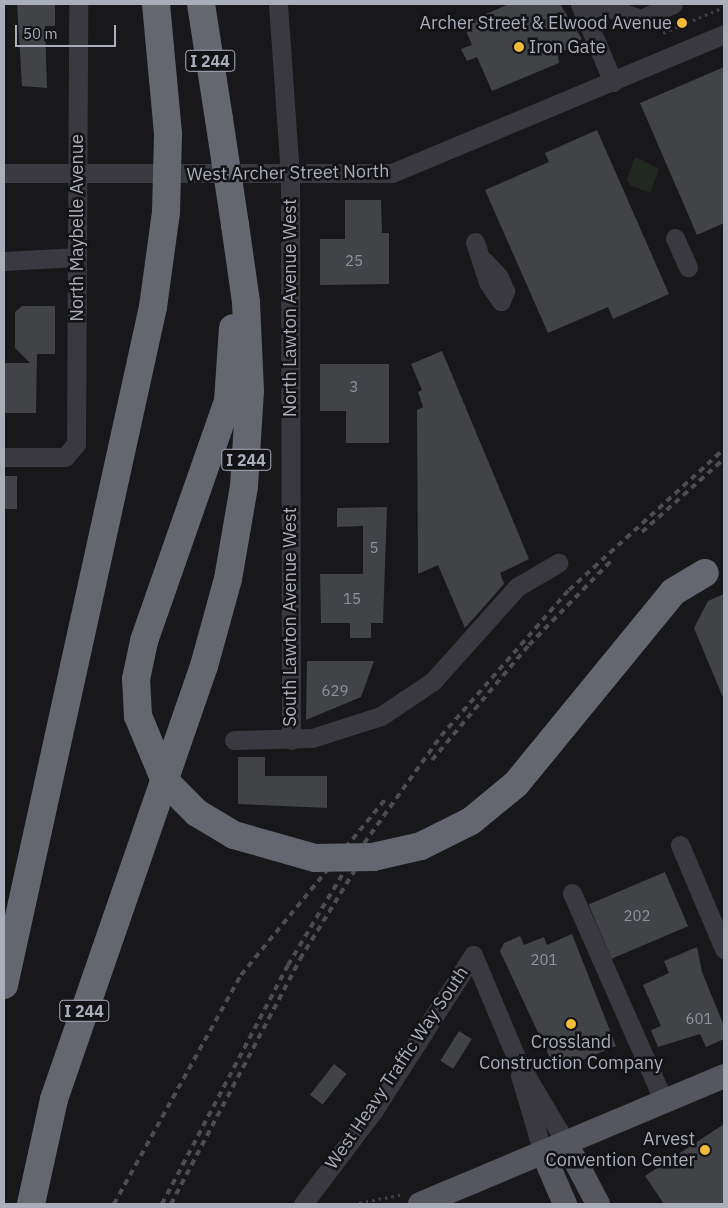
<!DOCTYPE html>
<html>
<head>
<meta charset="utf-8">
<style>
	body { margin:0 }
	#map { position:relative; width:728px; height:1208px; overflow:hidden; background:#18181a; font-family:"IBM Plex Sans",sans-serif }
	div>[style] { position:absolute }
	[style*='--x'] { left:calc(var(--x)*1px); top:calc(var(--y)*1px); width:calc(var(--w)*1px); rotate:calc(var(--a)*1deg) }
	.green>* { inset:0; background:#202821 }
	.building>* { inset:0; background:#424347; transform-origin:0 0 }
	.path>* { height:2.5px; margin-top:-1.25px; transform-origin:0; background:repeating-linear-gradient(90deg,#3f4046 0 2.5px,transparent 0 6.5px) }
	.minor>* { height:19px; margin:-9.5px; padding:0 9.5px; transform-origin:9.5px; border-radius:9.5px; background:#39393f }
	.major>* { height:24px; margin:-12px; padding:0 12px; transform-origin:12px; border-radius:12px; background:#55565e }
	.highway>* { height:28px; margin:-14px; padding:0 14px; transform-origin:14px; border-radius:14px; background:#656770 }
	.rail>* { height:4px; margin-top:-2px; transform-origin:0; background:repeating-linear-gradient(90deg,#4c4d54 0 6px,transparent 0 11px) }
	.highway-bridge>* { height:28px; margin:-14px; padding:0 14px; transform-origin:14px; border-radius:14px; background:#656770 }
	.dots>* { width:14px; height:14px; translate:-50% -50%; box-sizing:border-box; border:2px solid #131315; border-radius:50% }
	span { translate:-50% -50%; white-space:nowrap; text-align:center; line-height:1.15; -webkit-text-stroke:5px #131315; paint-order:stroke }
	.number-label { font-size:15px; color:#90939d }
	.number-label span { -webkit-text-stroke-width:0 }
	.shield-label span { padding:1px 4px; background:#131315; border:1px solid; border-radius:4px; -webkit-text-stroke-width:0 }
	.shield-label { font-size:16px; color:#aaaeba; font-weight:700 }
	.poi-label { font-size:18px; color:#aaaeba }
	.right { translate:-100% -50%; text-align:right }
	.left { translate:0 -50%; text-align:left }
	.street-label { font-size:18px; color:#aaaeba }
	.frame { position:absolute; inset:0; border:5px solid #aaaeba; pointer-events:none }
	.scale { position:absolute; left:15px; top:25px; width:101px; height:22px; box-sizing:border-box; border:2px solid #aaaeba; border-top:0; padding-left:6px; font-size:15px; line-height:18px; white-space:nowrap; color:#aaaeba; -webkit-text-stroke:4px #131315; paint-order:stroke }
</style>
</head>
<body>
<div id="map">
	<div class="green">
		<i style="clip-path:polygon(635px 157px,659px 169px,650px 193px,630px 185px,627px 179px)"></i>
	</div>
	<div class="building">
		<i style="clip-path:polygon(17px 4px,55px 4px,55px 26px,45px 26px,47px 88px,22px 86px)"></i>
		<i style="clip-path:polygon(509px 4px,560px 4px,582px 39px,558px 55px,559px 63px,492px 91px,477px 57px,467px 61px,461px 49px,472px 45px,463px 24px)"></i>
		<i style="clip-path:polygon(724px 67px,724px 223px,697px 235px,640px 103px)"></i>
		<i style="clip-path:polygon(597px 130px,669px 294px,613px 319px,608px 307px,548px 333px,485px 190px,549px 162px,545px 153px)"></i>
		<i style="clip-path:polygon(345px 200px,381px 200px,382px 233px,389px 233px,389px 284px,320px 285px,320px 239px,345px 239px)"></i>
		<i style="clip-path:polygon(22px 306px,55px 306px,55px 354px,37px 354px,36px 413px,4px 413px,4px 363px,30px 363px,15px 348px,15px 312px)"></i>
		<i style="clip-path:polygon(442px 351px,529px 559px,500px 573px,504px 584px,465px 628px,438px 565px,418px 574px,417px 410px,423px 407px,418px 392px,422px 390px,411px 364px)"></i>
		<i style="clip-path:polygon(320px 364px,389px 364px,389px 443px,346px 443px,346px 411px,320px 411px)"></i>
		<i style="left:4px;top:476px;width:13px;height:33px"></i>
		<i style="clip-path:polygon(387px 507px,383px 623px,371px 623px,371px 638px,350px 638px,350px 623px,321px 623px,320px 574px,363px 574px,363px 526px,337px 527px,337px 508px)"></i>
		<i style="clip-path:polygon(724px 594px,724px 700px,694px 628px,708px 601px)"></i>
		<i style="clip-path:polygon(307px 661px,374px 661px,361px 697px,306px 720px)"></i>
		<i style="clip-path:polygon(238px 757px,265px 757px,265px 776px,327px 776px,327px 808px,238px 804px)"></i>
		<i style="left:665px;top:872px;width:59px;height:83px;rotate:67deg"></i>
		<i style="clip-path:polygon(572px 934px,616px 1046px,556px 1071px,500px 951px,504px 943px,520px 936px,524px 945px,544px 937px,547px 945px)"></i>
		<i style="clip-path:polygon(697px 947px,702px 972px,724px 1026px,724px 1039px,706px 1047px,700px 1034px,658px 1047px,651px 1030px,661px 1026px,643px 985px,669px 973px,664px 961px)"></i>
		<i style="left:459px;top:1031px;width:15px;height:35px;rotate:32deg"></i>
		<i style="left:334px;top:1064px;width:16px;height:39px;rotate:38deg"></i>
		<i style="clip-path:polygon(724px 1124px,724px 1204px,664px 1204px,645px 1176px)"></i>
	</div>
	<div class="path">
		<i style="--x:660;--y:28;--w:6;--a:59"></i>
		<i style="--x:663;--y:33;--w:66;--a:-23.1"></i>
		<i style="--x:353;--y:1204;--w:52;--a:-11.1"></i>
	</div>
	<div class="minor">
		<i style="--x:278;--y:4;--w:170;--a:86"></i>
		<i style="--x:290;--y:174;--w:566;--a:89.9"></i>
		<i style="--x:580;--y:4;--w:85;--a:67.1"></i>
		<i style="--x:583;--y:12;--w:19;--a:-21"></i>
		<i style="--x:601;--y:5;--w:42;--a:19.3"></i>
		<i style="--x:641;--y:19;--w:35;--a:-25"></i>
		<i style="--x:4;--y:173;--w:388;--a:0"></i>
		<i style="--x:392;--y:173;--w:360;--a:-22.7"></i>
		<i style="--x:675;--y:238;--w:32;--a:66"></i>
		<i style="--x:475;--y:242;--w:42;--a:72"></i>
		<i style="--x:488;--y:282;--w:23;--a:56"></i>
		<i style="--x:501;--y:301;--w:11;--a:-68"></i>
		<i style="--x:505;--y:291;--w:15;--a:-113"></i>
		<i style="--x:499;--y:277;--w:22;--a:-133"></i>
		<i style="--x:4;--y:261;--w:73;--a:-3.1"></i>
		<i style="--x:4;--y:457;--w:61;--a:0"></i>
		<i style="--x:65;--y:457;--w:17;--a:-50"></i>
		<i style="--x:76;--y:444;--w:440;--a:-89.7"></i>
		<i style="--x:234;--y:740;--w:78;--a:-1.5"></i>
		<i style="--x:312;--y:738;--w:72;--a:-17.7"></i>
		<i style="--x:381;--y:716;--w:63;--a:-33.9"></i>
		<i style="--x:433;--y:681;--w:126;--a:-48.2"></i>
		<i style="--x:517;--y:587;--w:48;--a:-30.3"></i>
		<i style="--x:680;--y:845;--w:113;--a:67.1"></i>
		<i style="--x:572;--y:893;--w:228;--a:66.2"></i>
		<i style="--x:473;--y:955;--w:116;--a:67.2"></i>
		<i style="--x:518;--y:1062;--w:94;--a:59.3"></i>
		<i style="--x:520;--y:1075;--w:81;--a:73.6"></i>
		<i style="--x:303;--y:1204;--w:118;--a:-52.9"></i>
		<i style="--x:374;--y:1110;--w:184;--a:-57.4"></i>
	</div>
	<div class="major">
		<i style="--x:566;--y:1143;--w:69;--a:62.3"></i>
		<i style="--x:543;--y:1153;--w:56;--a:66.7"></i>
		<i style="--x:420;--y:1204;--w:330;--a:-22.8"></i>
	</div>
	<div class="highway">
		<i style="--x:156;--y:4;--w:131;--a:84.7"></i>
		<i style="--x:201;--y:4;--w:116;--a:81.1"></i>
		<i style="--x:138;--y:716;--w:37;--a:-93"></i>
		<i style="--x:136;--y:679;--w:39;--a:-78"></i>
		<i style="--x:144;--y:641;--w:254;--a:-70.7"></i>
		<i style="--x:228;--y:401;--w:73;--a:-86.1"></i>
		<i style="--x:421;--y:846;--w:56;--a:-26.6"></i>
		<i style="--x:471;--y:821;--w:58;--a:-39.4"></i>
		<i style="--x:516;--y:784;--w:248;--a:-50.7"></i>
		<i style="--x:673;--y:592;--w:37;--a:-31"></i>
		<i style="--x:4;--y:985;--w:694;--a:-77.61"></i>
		<i style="--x:153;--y:307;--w:96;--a:-82.2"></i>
		<i style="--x:31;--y:1204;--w:107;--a:-77.6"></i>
		<i style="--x:54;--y:1099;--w:458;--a:-70.9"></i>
		<i style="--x:204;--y:666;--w:90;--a:-74.6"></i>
		<i style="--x:228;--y:579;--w:94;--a:-80.2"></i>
		<i style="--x:244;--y:486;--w:95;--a:-86.4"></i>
		<i style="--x:250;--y:391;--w:89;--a:-92.6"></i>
		<i style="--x:246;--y:302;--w:78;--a:-98.1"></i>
	</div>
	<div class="rail">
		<i style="--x:642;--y:532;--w:110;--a:-41.7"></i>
		<i style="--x:432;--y:760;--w:150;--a:-49.9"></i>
		<i style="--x:529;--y:645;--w:117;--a:-45.7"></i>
		<i style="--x:114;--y:1204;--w:262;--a:-61"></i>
		<i style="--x:241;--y:975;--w:230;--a:-50.6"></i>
		<i style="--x:162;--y:1204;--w:270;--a:-62.2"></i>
		<i style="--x:288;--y:965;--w:111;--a:-59"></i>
		<i style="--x:345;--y:870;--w:165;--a:-54.4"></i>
		<i style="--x:441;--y:736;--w:194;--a:-48.8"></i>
		<i style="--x:569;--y:590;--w:210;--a:-42.3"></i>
		<i style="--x:171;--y:1204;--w:277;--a:-62.2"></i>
		<i style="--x:300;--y:959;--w:120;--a:-58.3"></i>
	</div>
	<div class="highway-bridge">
		<i style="--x:219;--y:119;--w:107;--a:81.4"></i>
		<i style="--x:166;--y:212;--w:78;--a:-88.5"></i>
		<i style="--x:138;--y:716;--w:70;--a:67.4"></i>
		<i style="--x:165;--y:781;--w:45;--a:45"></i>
		<i style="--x:197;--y:813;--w:43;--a:30.7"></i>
		<i style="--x:234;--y:835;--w:84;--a:15.9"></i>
		<i style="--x:315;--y:858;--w:58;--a:-1"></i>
		<i style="--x:373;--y:857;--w:49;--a:-12.9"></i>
	</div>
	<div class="dots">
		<i style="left:682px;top:23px;background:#f2bb38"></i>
		<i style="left:519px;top:47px;background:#f2bb38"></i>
		<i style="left:571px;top:1024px;background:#f2bb38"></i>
		<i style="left:705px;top:1150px;background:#f2bb38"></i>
	</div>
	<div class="number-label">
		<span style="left:354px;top:261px">25</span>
		<span style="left:354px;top:387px">3</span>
		<span style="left:374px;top:548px">5</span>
		<span style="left:352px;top:599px">15</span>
		<span style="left:335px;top:691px">629</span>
		<span style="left:637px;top:916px">202</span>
		<span style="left:544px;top:960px">201</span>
		<span style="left:699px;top:1019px">601</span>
	</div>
	<div class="shield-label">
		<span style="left:210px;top:61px">I 244</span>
		<span style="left:246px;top:460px">I 244</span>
		<span style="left:84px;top:1011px">I 244</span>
	</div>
	<div class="poi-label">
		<span class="right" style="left:672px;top:23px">Archer Street &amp; Elwood Avenue</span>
		<span class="left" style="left:529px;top:47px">Iron Gate</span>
		<span style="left:571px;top:1053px">Crossland<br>Construction Company</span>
		<span class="right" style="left:695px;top:1150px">Arvest<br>Convention Center</span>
	</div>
	<div class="street-label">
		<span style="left:288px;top:173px;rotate:-1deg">West Archer Street North</span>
		<span style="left:77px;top:228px;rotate:-90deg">North Maybelle Avenue</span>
		<span style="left:290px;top:308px;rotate:-90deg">North Lawton Avenue West</span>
		<span style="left:290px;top:617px;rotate:-90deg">South Lawton Avenue West</span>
		<span style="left:397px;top:1068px;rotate:-56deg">West Heavy Traffic Way South</span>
	</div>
	<div class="frame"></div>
	<div class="scale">50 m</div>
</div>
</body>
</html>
